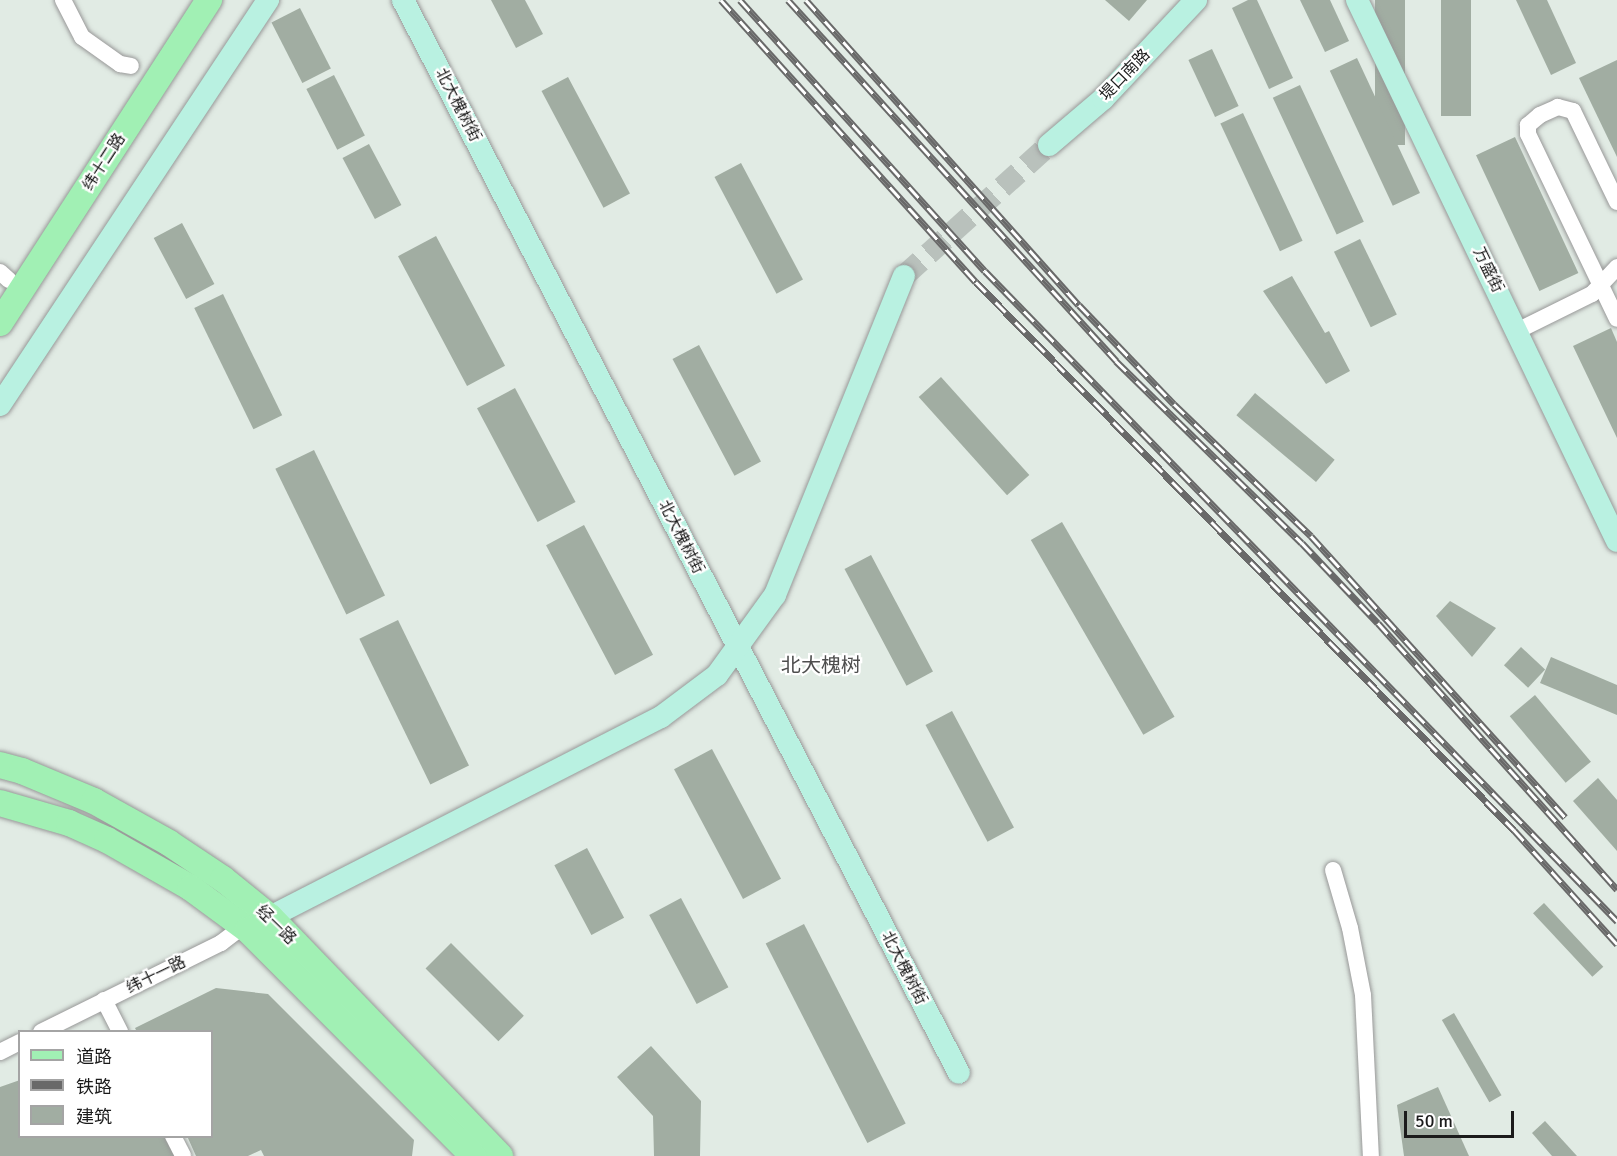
<!DOCTYPE html>
<html>
<head>
<meta charset="utf-8">
<style>
	body { margin:0 }
	#map { position:relative; width:1617px; height:1156px; overflow:hidden; background:#e1ebe4; font-family:Signika,"Noto Sans SC",sans-serif }
	div>[style] { position:absolute }
	[style*='--x'] { left:calc(var(--x)*1px); top:calc(var(--y)*1px); width:calc(var(--w)*1px); rotate:calc(var(--a)*1deg) }
	.building>* { inset:0; background:#a1ada2; transform-origin:0 0 }
	.secondary-tunnel>* { height:22px; margin-top:-11px; transform-origin:0; background:repeating-linear-gradient(90deg,#b9c1bc 0 22px,transparent 0 33px) }
	.roads { filter:drop-shadow(0 0 2px #989898) drop-shadow(0 0 2px #989898) }
	.street>* { height:16px; margin:-8px; padding:0 8px; transform-origin:8px; border-radius:8px; background:#fff }
	.secondary>* { height:22px; margin:-11px; padding:0 11px; transform-origin:11px; border-radius:11px; background:#b9f1e1 }
	.primary>* { height:26px; margin:-13px; padding:0 13px; transform-origin:13px; border-radius:13px; background:#a1f0b4 }
	.rail>* { height:7px; margin-top:-3.5px; transform-origin:0; background:repeating-linear-gradient(90deg,#fff 0 14px,#696969 0 28px); box-sizing:border-box; border-block:2px solid #696969 }
	span { translate:-50% -50%; white-space:nowrap; text-align:center; line-height:1.15; -webkit-text-stroke:4.5px #fff; paint-order:stroke }
	.street-label { font-size:16px; color:#1b1b1b }
	.quarter-label { font-size:20px; color:#4e4e4e }
	.legend { position:absolute; left:18px; top:1030px; width:195px; height:108px; box-sizing:border-box; background:#fff; border:2px solid #a4a4a4; margin:0; padding:8px 10px; list-style:none; font-size:18px; color:#1b1b1b }
	.legend li { display:flex; align-items:center; gap:12px; height:30px }
	.legend b { width:30px; border:2px solid #a4a4a4 }
	.scale { position:absolute; left:1404px; top:1111px; width:110px; height:27px; box-sizing:border-box; border:3px solid #1b1b1b; border-top:0; padding-left:8px; font-size:18px; line-height:21px; white-space:nowrap; color:#1b1b1b; -webkit-text-stroke:4px #fff; paint-order:stroke }
</style>
</head>
<body>
<div id="map">
	<div class="building">
		<i style="clip-path:polygon(491px 0,525px 0,543px 34px,516px 48px)"></i>
		<i style="clip-path:polygon(1105px 0,1147px 0,1129px 21px)"></i>
		<i style="clip-path:polygon(1248px 0,1257px 0,1293px 78px,1269px 89px,1232px 8px)"></i>
		<i style="clip-path:polygon(1300px 0,1330px 0,1349px 41px,1325px 52px)"></i>
		<i style="left:1375px;top:0;width:30px;height:145px"></i>
		<i style="left:1441px;top:0;width:30px;height:116px"></i>
		<i style="clip-path:polygon(1516px 0,1547px 0,1576px 63px,1551px 75px)"></i>
		<i style="left:300px;top:8px;width:68px;height:32px;rotate:63deg"></i>
		<i style="left:1212px;top:49px;width:63px;height:26px;rotate:65deg"></i>
		<i style="left:1357px;top:58px;width:149px;height:30px;rotate:65deg"></i>
		<i style="clip-path:polygon(1617px 60px,1617px 157px,1579px 78px)"></i>
		<i style="left:334px;top:75px;width:68px;height:31px;rotate:63deg"></i>
		<i style="left:568px;top:77px;width:132px;height:30px;rotate:62deg"></i>
		<i style="left:1300px;top:85px;width:151px;height:30px;rotate:65deg"></i>
		<i style="left:1243px;top:113px;width:141px;height:25px;rotate:65deg"></i>
		<i style="left:1515px;top:137px;width:150px;height:43px;rotate:65deg"></i>
		<i style="left:369px;top:144px;width:69px;height:30px;rotate:62deg"></i>
		<i style="left:741px;top:163px;width:132px;height:30px;rotate:62deg"></i>
		<i style="left:182px;top:223px;width:69px;height:32px;rotate:62deg"></i>
		<i style="left:436px;top:236px;width:147px;height:43px;rotate:62deg"></i>
		<i style="left:1360px;top:239px;width:84px;height:29px;rotate:64deg"></i>
		<i style="clip-path:polygon(1292px 276px,1325px 333px,1329px 331px,1350px 371px,1326px 384px,1263px 291px)"></i>
		<i style="left:223px;top:294px;width:135px;height:32px;rotate:64deg"></i>
		<i style="clip-path:polygon(1611px 328px,1617px 342px,1617px 438px,1573px 346px)"></i>
		<i style="left:699px;top:345px;width:132px;height:30px;rotate:62deg"></i>
		<i style="left:941px;top:377px;width:132px;height:30px;rotate:48deg"></i>
		<i style="left:515px;top:388px;width:129px;height:43px;rotate:62deg"></i>
		<i style="left:1255px;top:393px;width:104px;height:29px;rotate:40deg"></i>
		<i style="left:314px;top:450px;width:162px;height:43px;rotate:64deg"></i>
		<i style="left:1062px;top:522px;width:225px;height:36px;rotate:60deg"></i>
		<i style="left:584px;top:525px;width:147px;height:43px;rotate:62deg"></i>
		<i style="left:871px;top:555px;width:132px;height:30px;rotate:62deg"></i>
		<i style="clip-path:polygon(1450px 601px,1496px 628px,1472px 657px,1436px 616px)"></i>
		<i style="left:398px;top:620px;width:162px;height:43px;rotate:64deg"></i>
		<i style="left:1521px;top:647px;width:33px;height:25px;rotate:43deg"></i>
		<i style="clip-path:polygon(1551px 657px,1617px 685px,1617px 715px,1540px 683px)"></i>
		<i style="left:1535px;top:695px;width:87px;height:33px;rotate:50deg"></i>
		<i style="left:952px;top:711px;width:132px;height:30px;rotate:62deg"></i>
		<i style="left:712px;top:749px;width:147px;height:43px;rotate:62deg"></i>
		<i style="clip-path:polygon(1598px 778px,1617px 800px,1617px 851px,1573px 801px)"></i>
		<i style="left:587px;top:848px;width:79px;height:37px;rotate:62deg"></i>
		<i style="left:681px;top:898px;width:101px;height:36px;rotate:62deg"></i>
		<i style="left:1544px;top:903px;width:87px;height:15px;rotate:47deg"></i>
		<i style="left:804px;top:924px;width:224px;height:43px;rotate:63deg"></i>
		<i style="left:451px;top:943px;width:103px;height:36px;rotate:45deg"></i>
		<i style="clip-path:polygon(216px 988px,268px 994px,414px 1140px,412px 1156px,264px 1156px,261px 1150px,248px 1156px,196px 1156px,187px 1136px,212px 1136px,212px 1032px,137px 1032px,135px 1028px)"></i>
		<i style="left:1454px;top:1013px;width:95px;height:14px;rotate:60deg"></i>
		<i style="clip-path:polygon(651px 1046px,701px 1101px,700px 1156px,654px 1156px,653px 1116px,617px 1077px)"></i>
		<i style="clip-path:polygon(20px 1080px,20px 1136px,182px 1136px,178px 1156px,0 1156px,0 1087px)"></i>
		<i style="clip-path:polygon(1438px 1087px,1469px 1156px,1404px 1156px,1397px 1105px)"></i>
		<i style="clip-path:polygon(1545px 1121px,1577px 1156px,1552px 1156px,1532px 1133px)"></i>
	</div>
	<div class="secondary-tunnel">
		<i style="--x:904;--y:276;--w:195;--a:-42.1"></i>
	</div>
	<div class="roads">
		<div class="street">
			<i style="--x:63;--y:0;--w:42;--a:62.8"></i>
			<i style="--x:82;--y:37;--w:47;--a:35.4"></i>
			<i style="--x:120;--y:64;--w:11;--a:10"></i>
			<i style="--x:1617;--y:202;--w:101;--a:-115.8"></i>
			<i style="--x:1573;--y:111;--w:16;--a:-165"></i>
			<i style="--x:1558;--y:107;--w:20;--a:156"></i>
			<i style="--x:1540;--y:115;--w:16;--a:140"></i>
			<i style="--x:1528;--y:125;--w:9;--a:90"></i>
			<i style="--x:1528;--y:134;--w:205;--a:64.3"></i>
			<i style="--x:0;--y:272;--w:12;--a:42"></i>
			<i style="--x:1517;--y:331;--w:84;--a:-26.3"></i>
			<i style="--x:1592;--y:294;--w:37;--a:-47"></i>
			<i style="--x:1333;--y:870;--w:60;--a:73.7"></i>
			<i style="--x:1350;--y:928;--w:68;--a:79"></i>
			<i style="--x:1363;--y:995;--w:161;--a:87.2"></i>
			<i style="--x:104;--y:1000;--w:36;--a:63"></i>
			<i style="--x:41;--y:1032;--w:201;--a:-26.3"></i>
			<i style="--x:221;--y:943;--w:20;--a:-37"></i>
			<i style="--x:237;--y:931;--w:15;--a:-11"></i>
			<i style="--x:0;--y:1052;--w:22;--a:-27"></i>
			<i style="--x:173;--y:1136;--w:22;--a:63"></i>
		</div>
		<div class="secondary">
			<i style="--x:403;--y:0;--w:1208;--a:62.61"></i>
			<i style="--x:1357;--y:0;--w:600;--a:64.33"></i>
			<i style="--x:1049;--y:145;--w:71;--a:-40.4"></i>
			<i style="--x:1103;--y:99;--w:136;--a:-46.8"></i>
			<i style="--x:0;--y:405;--w:486;--a:-56.5"></i>
			<i style="--x:270;--y:917;--w:439;--a:-27.1"></i>
			<i style="--x:661;--y:717;--w:70;--a:-36.9"></i>
			<i style="--x:717;--y:675;--w:99;--a:-54.1"></i>
			<i style="--x:775;--y:595;--w:344;--a:-68"></i>
		</div>
		<div class="primary">
			<i style="--x:0;--y:323;--w:385;--a:-57.1"></i>
			<i style="--x:0;--y:765;--w:23;--a:15"></i>
			<i style="--x:22;--y:771;--w:78;--a:22.6"></i>
			<i style="--x:94;--y:801;--w:86;--a:29.2"></i>
			<i style="--x:169;--y:843;--w:65;--a:33.7"></i>
			<i style="--x:223;--y:879;--w:60;--a:39"></i>
			<i style="--x:270;--y:917;--w:332;--a:46.1"></i>
			<i style="--x:0;--y:803;--w:72;--a:16.2"></i>
			<i style="--x:69;--y:823;--w:42;--a:24.1"></i>
			<i style="--x:107;--y:840;--w:97;--a:29.7"></i>
			<i style="--x:191;--y:888;--w:71;--a:36.4"></i>
			<i style="--x:248;--y:930;--w:319;--a:45.1"></i>
		</div>
	</div>
	<div class="rail">
		<i style="--x:721;--y:0;--w:380;--a:47.9"></i>
		<i style="--x:976;--y:282;--w:768;--a:45.53"></i>
		<i style="--x:1514;--y:830;--w:154;--a:47.9"></i>
		<i style="--x:740;--y:0;--w:365;--a:47.9"></i>
		<i style="--x:985;--y:271;--w:907;--a:45.8"></i>
		<i style="--x:788;--y:0;--w:488;--a:47.7"></i>
		<i style="--x:1116;--y:361;--w:260;--a:44.4"></i>
		<i style="--x:1302;--y:543;--w:110;--a:46.5"></i>
		<i style="--x:1378;--y:623;--w:358;--a:48.1"></i>
		<i style="--x:806;--y:0;--w:409;--a:48.2"></i>
		<i style="--x:1079;--y:305;--w:137;--a:46.2"></i>
		<i style="--x:1174;--y:404;--w:190;--a:43.9"></i>
		<i style="--x:1311;--y:536;--w:379;--a:47.9"></i>
	</div>
	<div class="street-label">
		<span style="left:1125px;top:75px;rotate:-46deg">堤口南路</span>
		<span style="left:458px;top:105px;rotate:63deg">北大槐树街</span>
		<span style="left:104px;top:162px;rotate:-57deg">纬十二路</span>
		<span style="left:1488px;top:270px;rotate:64deg">万盛街</span>
		<span style="left:681px;top:537px;rotate:63deg">北大槐树街</span>
		<span style="left:276px;top:925px;rotate:44deg">经一路</span>
		<span style="left:904px;top:968px;rotate:63deg">北大槐树街</span>
		<span style="left:156px;top:975px;rotate:-26deg">纬十一路</span>
	</div>
	<div class="quarter-label">
		<span style="left:821px;top:665px">北大槐树</span>
	</div>
	<ul class="legend">
	<li><b style="height:8px;background:#a1f0b4"></b>道路</li>
	<li><b style="height:8px;background:#696969"></b>铁路</li>
	<li><b style="height:16px;background:#a1ada2"></b>建筑</li>
	</ul>
	<div class="scale">50 m</div>
</div>
</body>
</html>
